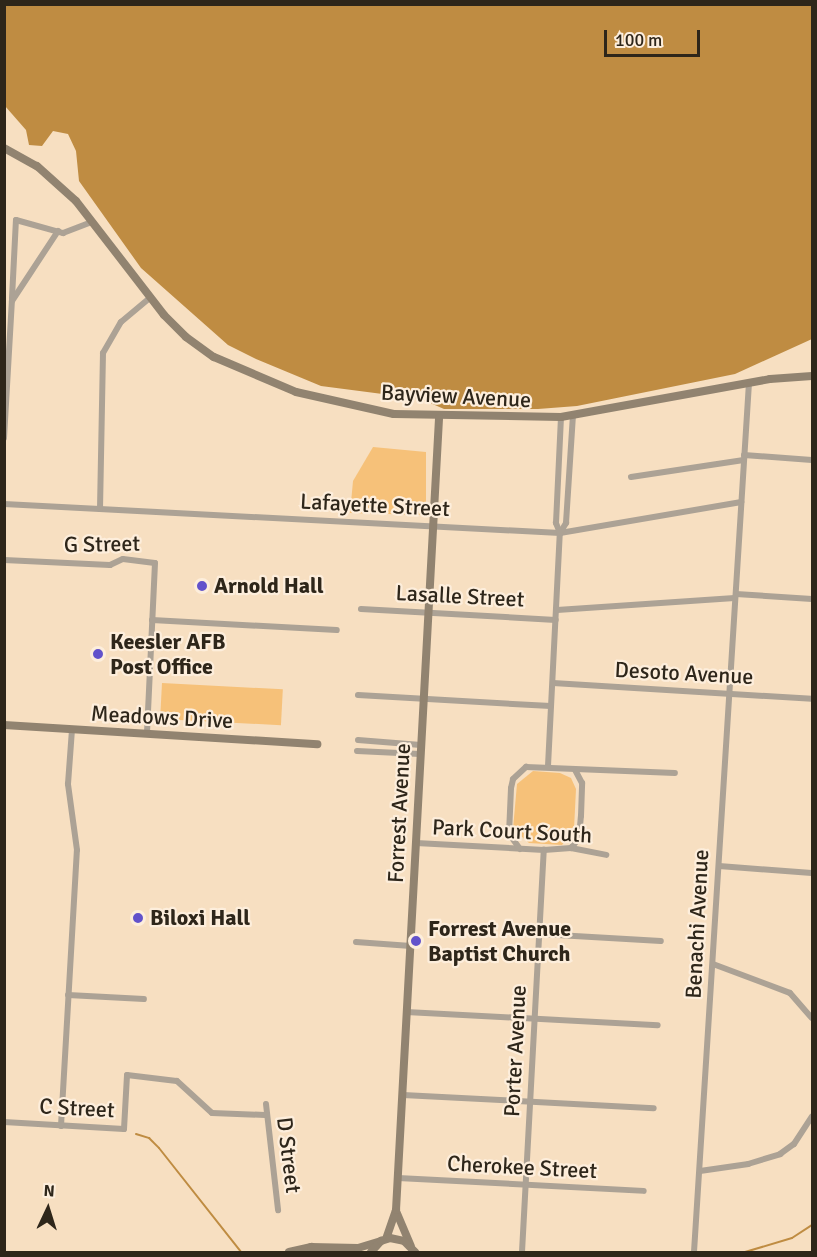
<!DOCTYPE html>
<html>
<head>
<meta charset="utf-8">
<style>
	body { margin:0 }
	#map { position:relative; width:817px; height:1257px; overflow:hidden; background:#f7dfc1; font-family:Signika,sans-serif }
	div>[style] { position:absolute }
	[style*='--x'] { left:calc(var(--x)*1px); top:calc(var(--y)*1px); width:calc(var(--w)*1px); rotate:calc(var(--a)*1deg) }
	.green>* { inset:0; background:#f6c179; transform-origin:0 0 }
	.water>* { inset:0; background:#bf8c42 }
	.stream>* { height:2px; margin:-1px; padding:0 1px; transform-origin:1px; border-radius:1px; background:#bf8c42 }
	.street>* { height:6px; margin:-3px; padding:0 3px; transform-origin:3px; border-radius:3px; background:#aca295 }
	.secondary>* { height:8px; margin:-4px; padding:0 4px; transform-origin:4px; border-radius:4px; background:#918370 }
	.dots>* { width:16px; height:16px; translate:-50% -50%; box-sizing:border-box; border:3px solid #fdeedc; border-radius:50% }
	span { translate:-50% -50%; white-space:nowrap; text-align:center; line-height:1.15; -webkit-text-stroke:4.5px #fdeedc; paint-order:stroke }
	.street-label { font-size:22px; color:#2e261a }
	.poi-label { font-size:22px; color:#2e261a; font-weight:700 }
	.left { translate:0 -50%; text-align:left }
	.frame { position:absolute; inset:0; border:6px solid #2e261a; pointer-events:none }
	.north { position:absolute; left:18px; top:1179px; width:60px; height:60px; -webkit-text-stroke:4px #fdeedc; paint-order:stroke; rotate:4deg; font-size:16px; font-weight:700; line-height:24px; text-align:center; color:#2e261a }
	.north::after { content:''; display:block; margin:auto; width:21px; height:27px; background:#2e261a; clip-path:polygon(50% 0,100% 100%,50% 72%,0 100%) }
	.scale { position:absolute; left:604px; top:30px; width:96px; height:27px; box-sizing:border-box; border:3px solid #2e261a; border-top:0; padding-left:8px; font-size:18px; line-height:21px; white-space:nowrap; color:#2e261a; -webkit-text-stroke:4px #fdeedc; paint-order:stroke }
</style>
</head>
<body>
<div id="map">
	<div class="green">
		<i style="clip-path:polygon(373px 447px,426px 452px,426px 515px,350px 513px,353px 481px)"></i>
		<i style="left:162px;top:683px;width:121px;height:36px;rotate:3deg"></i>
		<i style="clip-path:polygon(533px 771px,560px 773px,571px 778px,576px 789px,574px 829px,562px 845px,529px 843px,513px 829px,517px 784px)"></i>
	</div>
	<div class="water">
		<i style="clip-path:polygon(5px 4px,812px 5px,812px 339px,735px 374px,577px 406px,538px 409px,444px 409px,421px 399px,321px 386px,256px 359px,228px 345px,141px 268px,79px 181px,76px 151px,68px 134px,53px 131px,42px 146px,29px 145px,26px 130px,5px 106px)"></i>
	</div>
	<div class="stream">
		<i style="--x:136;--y:1134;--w:14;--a:17"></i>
		<i style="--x:149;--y:1138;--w:14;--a:45"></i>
		<i style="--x:159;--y:1148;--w:132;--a:51.7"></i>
		<i style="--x:745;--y:1252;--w:49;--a:-16.6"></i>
		<i style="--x:792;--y:1238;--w:24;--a:-33"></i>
	</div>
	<div class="street">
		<i style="--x:12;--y:298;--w:78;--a:-87.1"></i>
		<i style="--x:16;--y:220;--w:49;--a:15.5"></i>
		<i style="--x:63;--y:233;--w:30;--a:-21"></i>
		<i style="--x:4;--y:438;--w:137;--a:-86.7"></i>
		<i style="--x:12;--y:301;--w:84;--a:-56.7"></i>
		<i style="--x:744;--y:455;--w:68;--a:4.2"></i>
		<i style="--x:631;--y:477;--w:114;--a:-8.6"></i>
		<i style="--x:4;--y:504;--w:557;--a:2.99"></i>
		<i style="--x:560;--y:533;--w:184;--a:-9.7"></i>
		<i style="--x:100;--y:509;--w:156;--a:-88.9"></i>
		<i style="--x:103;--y:353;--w:36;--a:-60"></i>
		<i style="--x:121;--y:322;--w:39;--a:-40"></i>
		<i style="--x:560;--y:533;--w:12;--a:-59"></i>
		<i style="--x:566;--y:523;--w:107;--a:-86.3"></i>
		<i style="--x:4;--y:560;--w:106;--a:2.7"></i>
		<i style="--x:110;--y:565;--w:14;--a:-25"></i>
		<i style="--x:123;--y:559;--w:32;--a:7"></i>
		<i style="--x:155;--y:563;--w:171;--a:92.7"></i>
		<i style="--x:736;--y:594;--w:76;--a:3.8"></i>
		<i style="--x:361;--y:609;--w:195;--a:3.2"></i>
		<i style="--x:557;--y:610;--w:178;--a:-3.9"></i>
		<i style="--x:152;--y:620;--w:185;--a:3.1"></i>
		<i style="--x:553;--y:683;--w:259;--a:3.5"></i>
		<i style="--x:358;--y:695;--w:193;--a:3.3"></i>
		<i style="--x:358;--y:740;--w:63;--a:4.5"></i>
		<i style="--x:357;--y:751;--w:63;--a:2.7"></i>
		<i style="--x:548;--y:766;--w:233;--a:-87.1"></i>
		<i style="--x:560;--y:533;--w:11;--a:-112"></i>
		<i style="--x:556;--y:523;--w:106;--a:-87.3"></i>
		<i style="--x:416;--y:843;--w:128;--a:3.1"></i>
		<i style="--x:544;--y:850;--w:27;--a:-4"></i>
		<i style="--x:571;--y:848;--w:36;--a:11"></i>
		<i style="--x:571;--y:848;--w:13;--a:-51"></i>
		<i style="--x:579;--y:838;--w:22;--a:-85"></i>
		<i style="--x:581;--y:816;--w:33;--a:-88"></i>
		<i style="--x:582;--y:783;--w:15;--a:-118"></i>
		<i style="--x:520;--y:849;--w:19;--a:-126"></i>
		<i style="--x:509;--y:834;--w:46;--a:-87.5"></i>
		<i style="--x:511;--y:788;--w:9;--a:-77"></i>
		<i style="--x:513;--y:779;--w:18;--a:-43"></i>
		<i style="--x:526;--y:767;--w:149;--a:2.3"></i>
		<i style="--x:719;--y:866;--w:93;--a:4.3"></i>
		<i style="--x:540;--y:934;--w:121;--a:3.3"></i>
		<i style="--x:356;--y:942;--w:55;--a:4.2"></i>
		<i style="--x:713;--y:964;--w:82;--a:20.6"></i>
		<i style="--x:790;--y:993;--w:33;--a:49"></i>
		<i style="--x:68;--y:995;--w:76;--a:3"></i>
		<i style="--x:406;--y:1012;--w:252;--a:3"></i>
		<i style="--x:403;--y:1095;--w:251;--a:3"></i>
		<i style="--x:266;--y:1104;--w:107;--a:83.5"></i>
		<i style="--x:4;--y:1122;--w:120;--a:3.3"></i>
		<i style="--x:124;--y:1129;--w:54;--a:-86.8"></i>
		<i style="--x:127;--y:1075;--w:50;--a:6.8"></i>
		<i style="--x:177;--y:1081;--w:47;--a:42.4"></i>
		<i style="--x:212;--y:1113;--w:53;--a:2.2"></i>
		<i style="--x:61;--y:1126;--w:276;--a:-86.7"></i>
		<i style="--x:77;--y:850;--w:67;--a:-97.8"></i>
		<i style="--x:68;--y:784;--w:55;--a:-85.8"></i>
		<i style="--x:700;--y:1171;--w:49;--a:-8.3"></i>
		<i style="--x:748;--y:1164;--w:34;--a:-17"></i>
		<i style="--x:780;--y:1154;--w:17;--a:-36"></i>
		<i style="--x:794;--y:1144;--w:33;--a:-57"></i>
		<i style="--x:398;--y:1178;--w:246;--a:3"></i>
		<i style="--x:522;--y:1252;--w:403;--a:-86.9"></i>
		<i style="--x:694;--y:1252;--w:871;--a:-86.38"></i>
	</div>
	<div class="secondary">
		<i style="--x:4;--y:148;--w:38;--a:29"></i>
		<i style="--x:37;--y:166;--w:52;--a:41.9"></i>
		<i style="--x:76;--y:201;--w:144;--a:52.3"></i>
		<i style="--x:164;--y:315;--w:31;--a:45"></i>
		<i style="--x:186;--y:337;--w:34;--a:36"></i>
		<i style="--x:214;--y:357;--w:89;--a:23.1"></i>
		<i style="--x:296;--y:392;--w:100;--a:12.7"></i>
		<i style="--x:394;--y:414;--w:167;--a:1"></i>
		<i style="--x:561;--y:417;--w:212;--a:-10.3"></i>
		<i style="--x:770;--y:379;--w:42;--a:-4.1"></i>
		<i style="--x:4;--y:725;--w:314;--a:3.5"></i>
		<i style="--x:396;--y:1211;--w:38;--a:67"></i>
		<i style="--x:386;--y:1239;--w:31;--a:-71"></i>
		<i style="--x:396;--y:1210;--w:793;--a:-86.89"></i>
		<i style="--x:289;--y:1252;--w:23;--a:-13"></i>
		<i style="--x:311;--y:1247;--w:47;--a:1.2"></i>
		<i style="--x:358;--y:1248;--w:24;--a:-17"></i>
		<i style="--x:371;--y:1252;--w:15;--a:-48"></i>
		<i style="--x:381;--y:1241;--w:9;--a:-18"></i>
		<i style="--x:390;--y:1238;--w:14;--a:12"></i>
		<i style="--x:404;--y:1241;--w:16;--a:45"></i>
	</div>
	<div class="dots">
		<i style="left:202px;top:586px;background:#6252cb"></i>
		<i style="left:98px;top:654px;background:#6252cb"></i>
		<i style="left:138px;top:918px;background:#6252cb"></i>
		<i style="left:416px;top:941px;background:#6252cb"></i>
	</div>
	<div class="street-label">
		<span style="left:456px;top:396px;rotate:3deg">Bayview Avenue</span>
		<span style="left:375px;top:505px;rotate:3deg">Lafayette Street</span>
		<span style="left:102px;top:544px;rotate:-1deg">G Street</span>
		<span style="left:460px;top:596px;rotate:3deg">Lasalle Street</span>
		<span style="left:684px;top:673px;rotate:3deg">Desoto Avenue</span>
		<span style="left:162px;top:717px;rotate:3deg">Meadows Drive</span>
		<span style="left:399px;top:813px;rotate:-87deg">Forrest Avenue</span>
		<span style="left:512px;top:831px;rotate:3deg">Park Court South</span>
		<span style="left:697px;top:924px;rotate:-87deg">Benachi Avenue</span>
		<span style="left:515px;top:1051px;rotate:-87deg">Porter Avenue</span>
		<span style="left:77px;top:1108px;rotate:3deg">C Street</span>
		<span style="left:289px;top:1155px;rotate:83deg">D Street</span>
		<span style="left:522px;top:1167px;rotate:3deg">Cherokee Street</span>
	</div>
	<div class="poi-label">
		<span class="left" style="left:214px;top:586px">Arnold Hall</span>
		<span class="left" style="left:110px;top:654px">Keesler AFB<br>Post Office</span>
		<span class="left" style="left:150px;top:918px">Biloxi Hall</span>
		<span class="left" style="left:428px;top:941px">Forrest Avenue<br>Baptist Church</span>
	</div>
	<div class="frame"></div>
	<div class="north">N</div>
	<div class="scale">100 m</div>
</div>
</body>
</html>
